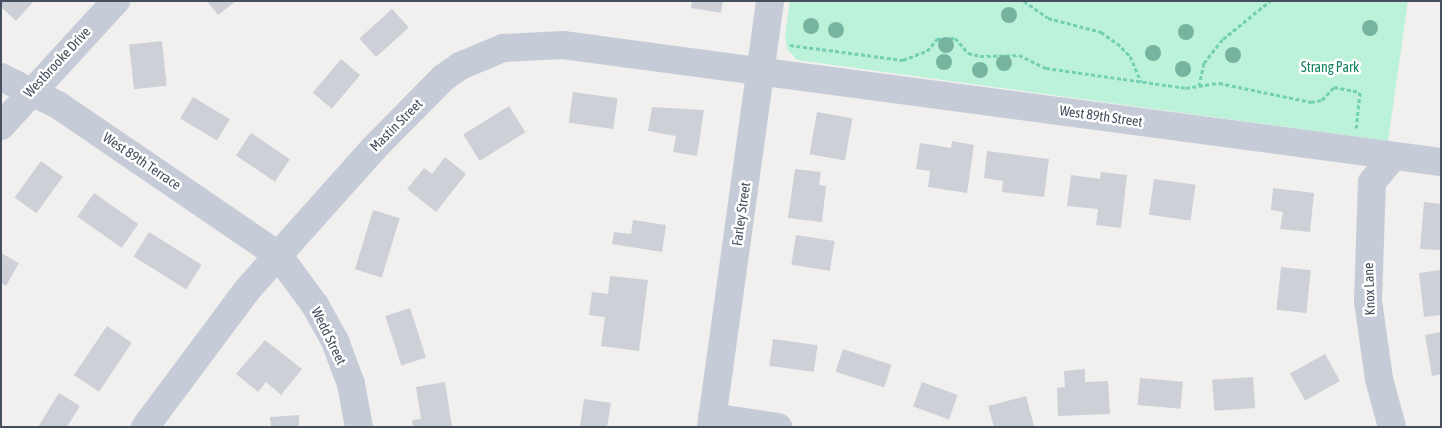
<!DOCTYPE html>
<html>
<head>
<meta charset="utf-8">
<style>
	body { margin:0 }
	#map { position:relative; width:1442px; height:428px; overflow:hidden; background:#f2f0ef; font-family:"Asap Condensed",sans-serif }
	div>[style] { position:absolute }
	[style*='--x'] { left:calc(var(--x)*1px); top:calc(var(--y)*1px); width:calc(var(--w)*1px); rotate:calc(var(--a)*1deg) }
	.green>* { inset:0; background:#bcf1da }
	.building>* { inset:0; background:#ced0d7; transform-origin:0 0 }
	.path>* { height:3px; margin-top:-1.5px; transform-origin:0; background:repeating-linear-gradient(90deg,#73d0b3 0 4px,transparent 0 6.5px) }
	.minor>* { height:28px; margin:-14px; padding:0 14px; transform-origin:14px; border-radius:14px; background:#c5ccd8 }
	.trees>* { width:16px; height:16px; margin:-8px; border-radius:50%; background:#77b4a0 }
	span { translate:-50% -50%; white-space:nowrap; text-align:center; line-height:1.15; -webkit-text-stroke:5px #fff; paint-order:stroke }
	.street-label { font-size:14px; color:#464f5e }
	.park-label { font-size:14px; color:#13835f }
	.frame { position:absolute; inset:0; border:2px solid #464f5e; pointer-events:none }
</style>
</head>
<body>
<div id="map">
	<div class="green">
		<i style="clip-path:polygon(790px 1px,1408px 1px,1388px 141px,797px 60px,787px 49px,785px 35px)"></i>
	</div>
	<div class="building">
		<i style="clip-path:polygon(1px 1px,34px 1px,16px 21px,1px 7px)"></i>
		<i style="clip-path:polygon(207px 1px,236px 1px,218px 15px)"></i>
		<i style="clip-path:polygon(692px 1px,723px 1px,721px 13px,691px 8px)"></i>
		<i style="left:392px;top:9px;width:25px;height:44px;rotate:48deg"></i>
		<i style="left:162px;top:41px;width:45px;height:33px;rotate:84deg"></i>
		<i style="left:341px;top:59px;width:25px;height:44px;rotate:40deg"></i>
		<i style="left:573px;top:92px;width:45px;height:31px;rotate:8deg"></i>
		<i style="left:193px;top:97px;width:43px;height:25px;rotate:31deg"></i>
		<i style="left:509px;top:106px;width:31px;height:54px;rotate:58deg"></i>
		<i style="clip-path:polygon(652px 107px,704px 110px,697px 156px,673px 152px,676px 136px,648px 131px)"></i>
		<i style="left:817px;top:112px;width:36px;height:43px;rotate:10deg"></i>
		<i style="left:251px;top:133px;width:47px;height:27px;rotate:34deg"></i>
		<i style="clip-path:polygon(952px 141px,974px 145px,967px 193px,928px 187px,930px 171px,916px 169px,920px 143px,951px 148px)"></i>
		<i style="clip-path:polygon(987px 151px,1049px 159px,1044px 197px,1002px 192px,1003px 181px,984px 178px)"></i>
		<i style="clip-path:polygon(445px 157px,466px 174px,436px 212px,407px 189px,424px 168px,432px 174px)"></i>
		<i style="left:41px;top:161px;width:27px;height:45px;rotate:36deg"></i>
		<i style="clip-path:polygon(795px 169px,821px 172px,819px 185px,826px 186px,822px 222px,788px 218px)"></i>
		<i style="clip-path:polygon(1101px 172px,1127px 175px,1121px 228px,1096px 225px,1098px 209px,1067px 206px,1071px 175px,1100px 179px)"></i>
		<i style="left:1154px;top:179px;width:42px;height:36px;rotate:8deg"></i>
		<i style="clip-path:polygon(1273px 188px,1314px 193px,1310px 232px,1280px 229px,1283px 212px,1271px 210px)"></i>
		<i style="left:94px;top:193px;width:54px;height:29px;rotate:35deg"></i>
		<i style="clip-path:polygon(1424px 202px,1441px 204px,1441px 250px,1420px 249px)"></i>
		<i style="left:373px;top:210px;width:28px;height:62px;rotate:17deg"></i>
		<i style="clip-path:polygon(633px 220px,666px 225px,662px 252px,612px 244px,614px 232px,631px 234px)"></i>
		<i style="left:149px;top:232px;width:62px;height:29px;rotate:32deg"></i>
		<i style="left:796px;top:235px;width:39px;height:30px;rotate:9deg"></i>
		<i style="clip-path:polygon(1px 253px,19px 263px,6px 286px,1px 283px)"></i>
		<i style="left:1281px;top:267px;width:30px;height:43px;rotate:6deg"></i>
		<i style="clip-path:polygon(1441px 270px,1441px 315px,1424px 317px,1419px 273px)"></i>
		<i style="clip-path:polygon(610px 276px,648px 280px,639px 351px,601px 346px,605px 317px,589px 315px,592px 292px,608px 294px)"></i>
		<i style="left:410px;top:308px;width:52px;height:26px;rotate:72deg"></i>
		<i style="left:107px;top:326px;width:30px;height:59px;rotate:34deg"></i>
		<i style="clip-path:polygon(1441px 332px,1441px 374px,1432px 376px,1425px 335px)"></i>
		<i style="left:773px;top:339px;width:45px;height:27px;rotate:8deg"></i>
		<i style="clip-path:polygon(265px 340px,302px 369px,281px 395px,266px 382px,258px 392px,236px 374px)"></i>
		<i style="left:843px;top:349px;width:51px;height:24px;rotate:18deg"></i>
		<i style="left:1325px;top:354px;width:31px;height:40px;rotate:61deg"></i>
		<i style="clip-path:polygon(1085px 369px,1085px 382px,1108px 381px,1110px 414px,1058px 416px,1057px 388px,1065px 387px,1064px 371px)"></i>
		<i style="left:1253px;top:377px;width:31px;height:41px;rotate:86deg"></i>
		<i style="left:1140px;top:378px;width:43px;height:27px;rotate:5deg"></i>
		<i style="clip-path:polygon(445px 382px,452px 427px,413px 427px,412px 420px,421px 419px,416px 387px)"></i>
		<i style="left:922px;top:382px;width:38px;height:26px;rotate:20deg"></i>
		<i style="clip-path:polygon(59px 393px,80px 406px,67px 427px,38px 427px)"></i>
		<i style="clip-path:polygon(1026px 396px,1034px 426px,994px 427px,988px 406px)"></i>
		<i style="clip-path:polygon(584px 399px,611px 403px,607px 427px,580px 427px)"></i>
		<i style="clip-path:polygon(299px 415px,299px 427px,271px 427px,270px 417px)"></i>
	</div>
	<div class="path">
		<i style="--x:1024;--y:1;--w:29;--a:35"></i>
		<i style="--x:1048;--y:18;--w:55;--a:14.8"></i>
		<i style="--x:1101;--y:32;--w:19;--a:35"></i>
		<i style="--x:1117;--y:43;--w:18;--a:45"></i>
		<i style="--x:1130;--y:56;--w:28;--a:67"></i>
		<i style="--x:790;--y:45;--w:114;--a:7.6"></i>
		<i style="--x:903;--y:60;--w:26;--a:-21"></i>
		<i style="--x:927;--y:51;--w:16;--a:-50"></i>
		<i style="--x:937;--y:39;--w:18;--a:-3"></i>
		<i style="--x:955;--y:38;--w:20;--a:49"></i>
		<i style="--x:968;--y:53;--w:12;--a:14"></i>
		<i style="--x:980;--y:56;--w:39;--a:-1"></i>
		<i style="--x:1019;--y:55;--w:30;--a:26"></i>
		<i style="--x:1046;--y:68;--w:141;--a:8.1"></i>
		<i style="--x:1186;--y:88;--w:33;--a:-9"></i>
		<i style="--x:1219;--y:83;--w:94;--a:11.7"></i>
		<i style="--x:1311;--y:102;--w:11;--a:-10"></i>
		<i style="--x:1322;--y:100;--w:18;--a:-47"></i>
		<i style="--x:1334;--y:87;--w:26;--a:11"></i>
		<i style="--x:1360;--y:92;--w:36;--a:96"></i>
		<i style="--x:1199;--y:86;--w:24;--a:-78"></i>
		<i style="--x:1204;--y:63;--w:31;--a:-52"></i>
		<i style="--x:1223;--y:39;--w:60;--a:-39"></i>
	</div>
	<div class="minor">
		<i style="--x:1;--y:77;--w:64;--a:26.2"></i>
		<i style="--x:58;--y:105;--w:266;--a:34.3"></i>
		<i style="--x:278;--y:255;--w:62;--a:53.5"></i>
		<i style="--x:315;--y:305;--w:41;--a:60.9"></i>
		<i style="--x:335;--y:341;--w:46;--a:69.6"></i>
		<i style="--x:351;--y:384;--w:44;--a:79.5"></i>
		<i style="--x:1;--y:126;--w:170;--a:-47.4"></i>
		<i style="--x:712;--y:417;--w:67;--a:8.6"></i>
		<i style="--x:145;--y:427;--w:172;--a:-53.3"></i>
		<i style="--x:248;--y:289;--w:188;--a:-48.2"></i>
		<i style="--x:373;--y:149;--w:100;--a:-45.4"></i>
		<i style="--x:443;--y:78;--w:21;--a:-35"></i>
		<i style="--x:460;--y:66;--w:47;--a:-22.7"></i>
		<i style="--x:503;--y:48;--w:60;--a:-2.9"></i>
		<i style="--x:563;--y:45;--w:886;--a:7.59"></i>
		<i style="--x:711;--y:427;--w:430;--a:-82.1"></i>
		<i style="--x:1392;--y:427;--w:50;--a:-105.2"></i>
		<i style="--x:1379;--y:379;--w:79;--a:-98"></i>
		<i style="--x:1368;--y:301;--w:119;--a:-88.1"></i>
		<i style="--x:1372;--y:182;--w:34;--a:-50"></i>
	</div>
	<div class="trees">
		<i style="left:1009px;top:15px"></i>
		<i style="left:811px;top:26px"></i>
		<i style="left:1370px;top:28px"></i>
		<i style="left:836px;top:30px"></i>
		<i style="left:1186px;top:32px"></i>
		<i style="left:946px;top:45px"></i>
		<i style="left:1153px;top:53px"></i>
		<i style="left:1233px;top:55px"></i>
		<i style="left:944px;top:62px"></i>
		<i style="left:1004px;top:63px"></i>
		<i style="left:1183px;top:69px"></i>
		<i style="left:980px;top:70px"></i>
	</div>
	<div class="street-label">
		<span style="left:57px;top:62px;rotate:-47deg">Westbrooke Drive</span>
		<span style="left:1101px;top:116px;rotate:8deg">West 89th Street</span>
		<span style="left:396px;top:125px;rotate:-45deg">Mastin Street</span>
		<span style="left:142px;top:161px;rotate:34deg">West 89th Terrace</span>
		<span style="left:741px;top:214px;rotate:-82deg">Farley Street</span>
		<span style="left:1369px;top:289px;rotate:-92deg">Knox Lane</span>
		<span style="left:329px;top:336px;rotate:64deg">Wedd Street</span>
	</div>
	<div class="park-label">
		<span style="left:1330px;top:67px">Strang Park</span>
	</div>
	<div class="frame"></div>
</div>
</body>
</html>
